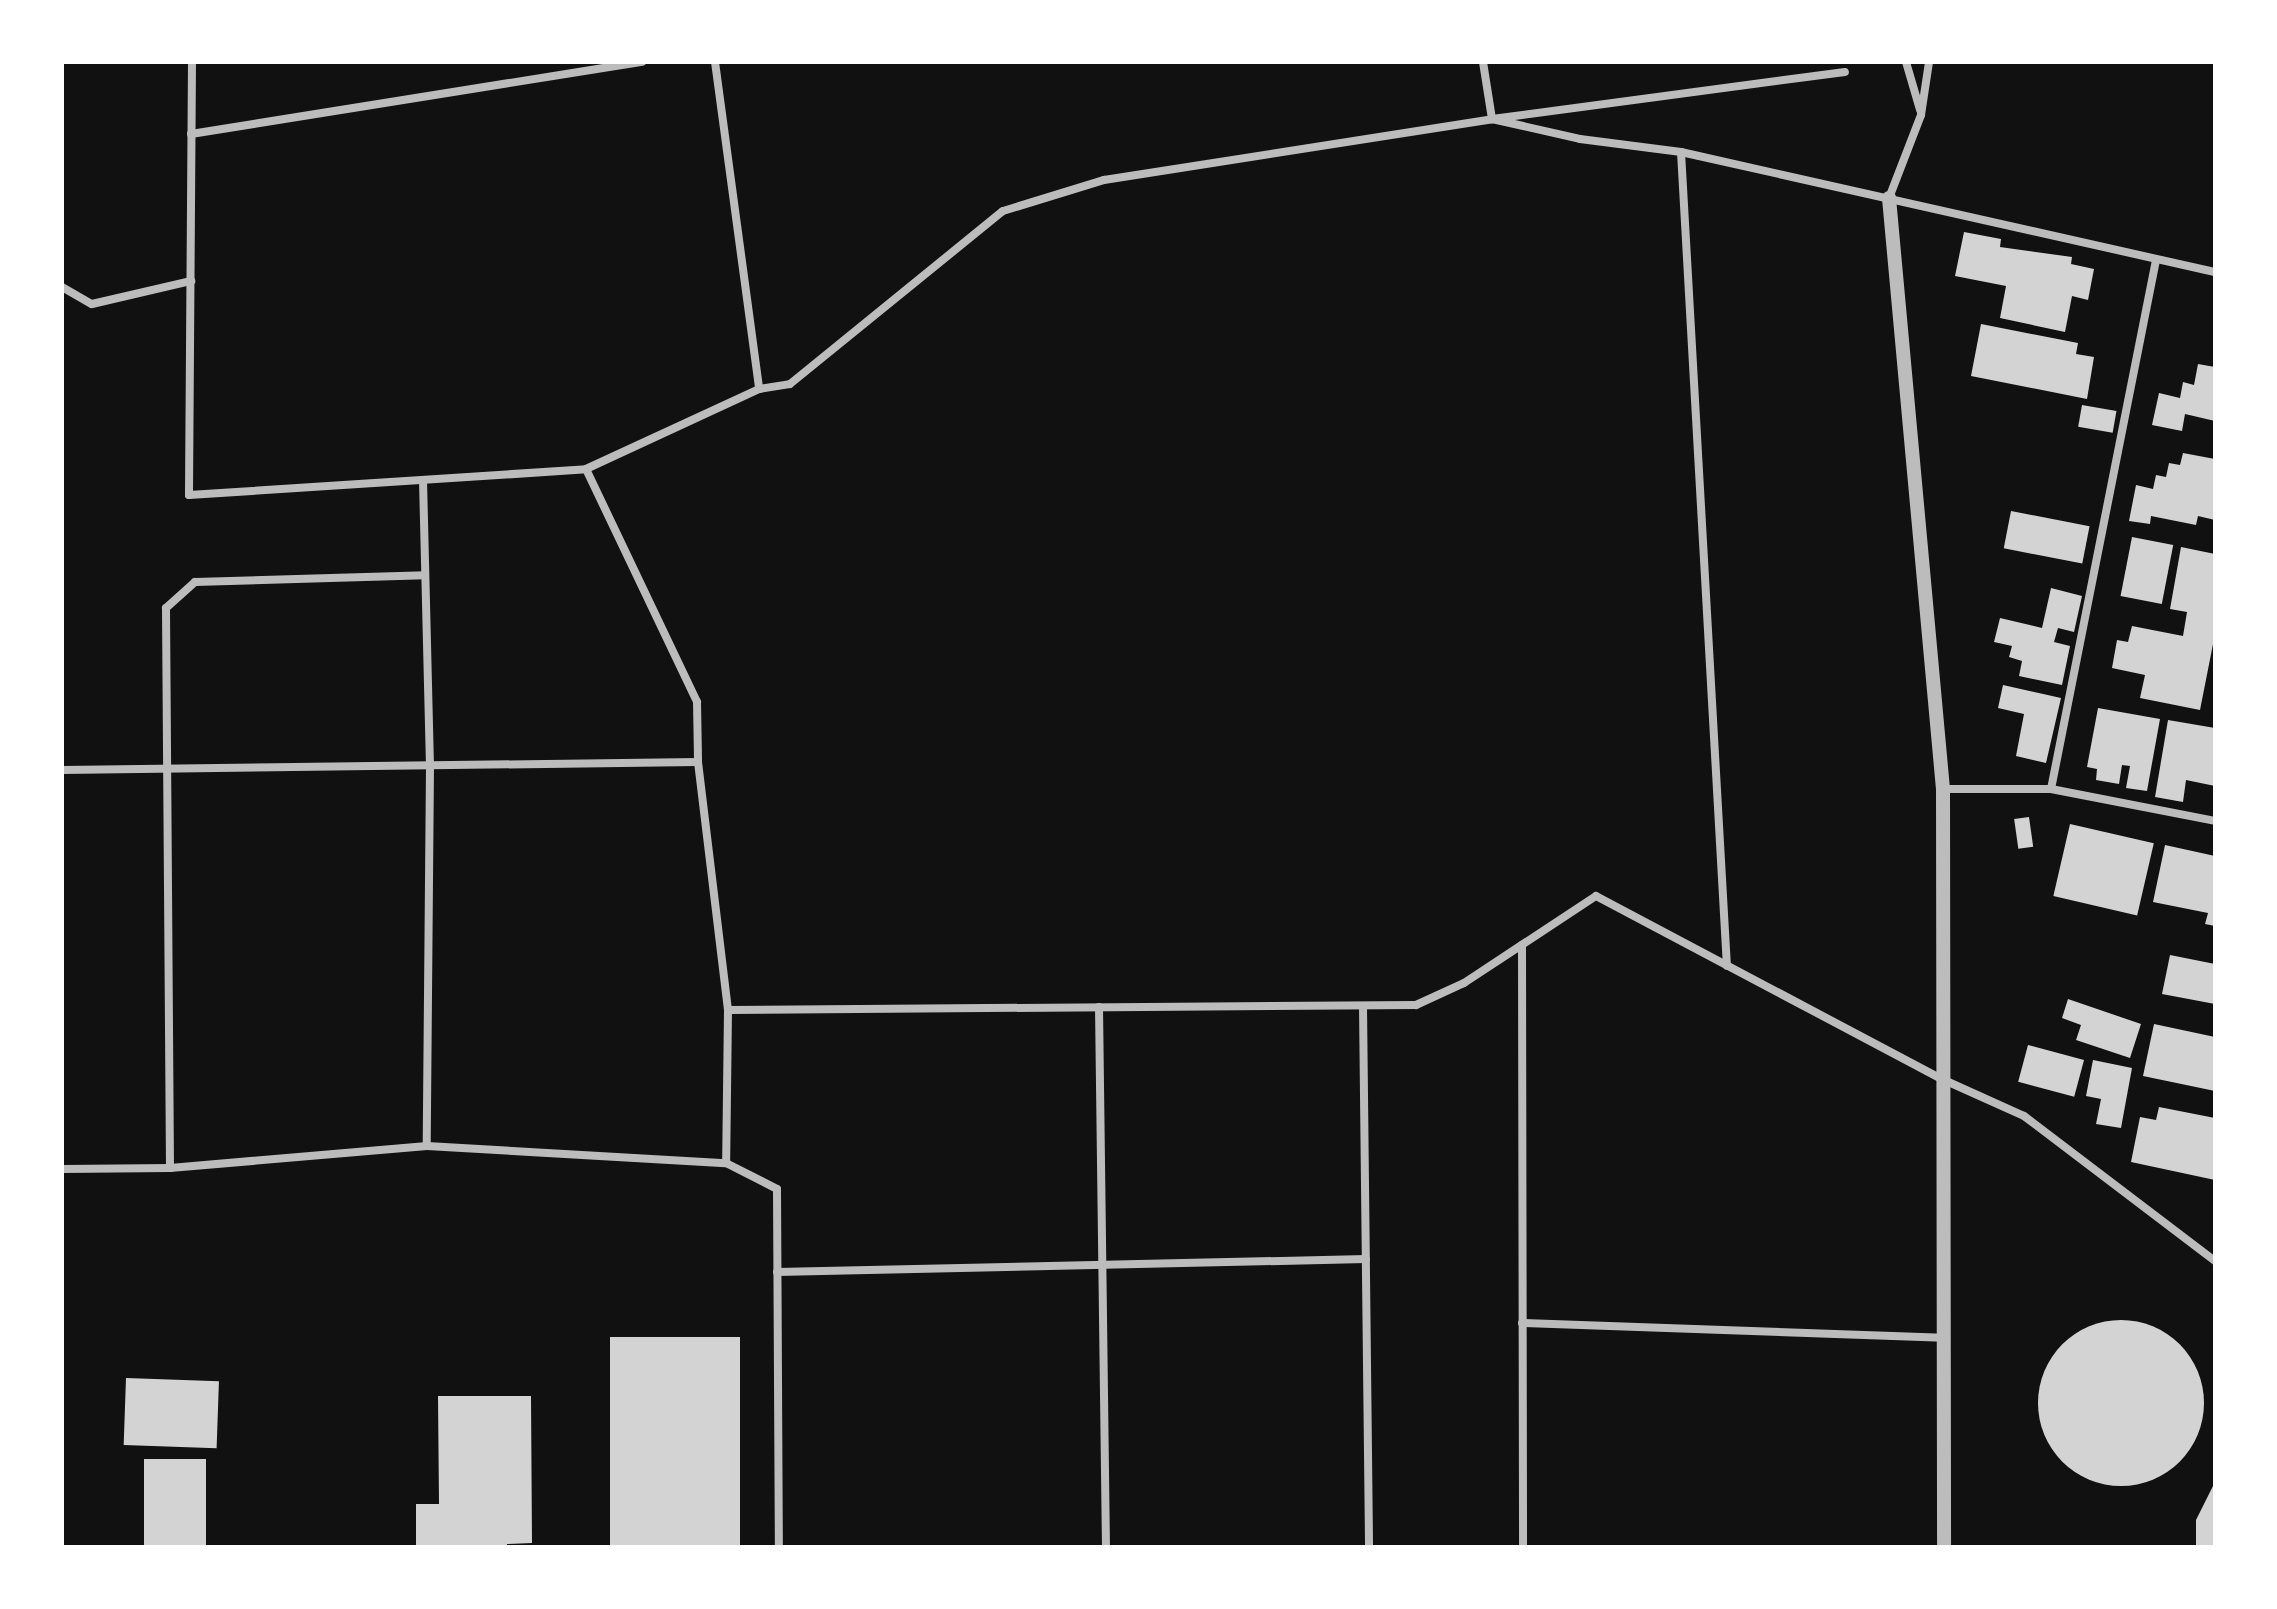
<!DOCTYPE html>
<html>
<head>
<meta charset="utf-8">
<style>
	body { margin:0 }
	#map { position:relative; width:2277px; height:1609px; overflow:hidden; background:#111; font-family:"IBM Plex Serif",serif }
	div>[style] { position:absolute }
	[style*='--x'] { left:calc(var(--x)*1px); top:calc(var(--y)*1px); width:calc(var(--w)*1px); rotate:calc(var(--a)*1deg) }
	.building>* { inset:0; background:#d3d3d3; transform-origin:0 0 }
	.round { border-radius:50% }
	.minor>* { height:8px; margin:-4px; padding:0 4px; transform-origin:4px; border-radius:4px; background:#bcbcbc }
	.tertiary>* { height:14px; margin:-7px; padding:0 7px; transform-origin:7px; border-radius:7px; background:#bcbcbc }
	span { translate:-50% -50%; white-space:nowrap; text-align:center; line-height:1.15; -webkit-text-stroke:6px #fff; paint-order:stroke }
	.frame { position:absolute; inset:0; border:64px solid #fff; pointer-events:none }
</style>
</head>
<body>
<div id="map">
	<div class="building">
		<i style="clip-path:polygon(1964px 232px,2001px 239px,2000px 247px,2072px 257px,2071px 264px,2094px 269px,2088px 300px,2072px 296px,2065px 332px,2000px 318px,2006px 286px,1955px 276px)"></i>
		<i style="clip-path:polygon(1981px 324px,2078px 343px,2076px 354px,2094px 357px,2087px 399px,1971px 376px)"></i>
		<i style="clip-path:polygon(2198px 364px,2215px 367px,2215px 421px,2185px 414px,2182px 431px,2152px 425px,2159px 393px,2180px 398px,2183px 382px,2194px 385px)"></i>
		<i style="left:2082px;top:405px;width:35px;height:22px;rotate:10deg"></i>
		<i style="clip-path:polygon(2183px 453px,2215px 459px,2215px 520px,2198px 516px,2196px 525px,2151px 516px,2150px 524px,2129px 521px,2136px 485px,2153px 489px,2156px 475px,2166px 477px,2169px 463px,2180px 465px)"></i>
		<i style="left:2011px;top:511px;width:80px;height:38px;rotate:11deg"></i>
		<i style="left:2132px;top:537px;width:42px;height:60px;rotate:11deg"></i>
		<i style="clip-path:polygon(2181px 547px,2215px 554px,2215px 634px,2200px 710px,2140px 698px,2145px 675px,2112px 668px,2117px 640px,2128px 642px,2132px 626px,2183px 636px,2187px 612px,2170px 609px)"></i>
		<i style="clip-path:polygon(2051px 588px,2082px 596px,2074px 632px,2058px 628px,2054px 642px,2070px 646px,2062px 685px,2019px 676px,2022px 661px,2009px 657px,2012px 646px,1994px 642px,2000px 618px,2042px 628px)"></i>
		<i style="clip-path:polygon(2003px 685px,2061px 698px,2046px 763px,2016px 756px,2024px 714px,1998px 708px)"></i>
		<i style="clip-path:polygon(2098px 708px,2160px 719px,2147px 791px,2126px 788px,2130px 766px,2122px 765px,2119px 784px,2096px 780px,2097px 769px,2087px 767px)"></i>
		<i style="clip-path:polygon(2168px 720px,2215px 728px,2215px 786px,2186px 780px,2183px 802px,2155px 797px)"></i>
		<i style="left:2029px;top:817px;width:30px;height:15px;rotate:82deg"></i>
		<i style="left:2070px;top:824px;width:86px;height:74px;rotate:13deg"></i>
		<i style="clip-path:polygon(2165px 845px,2215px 856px,2215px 926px,2205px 924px,2208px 913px,2153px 902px)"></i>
		<i style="clip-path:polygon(2170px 955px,2215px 964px,2215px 1004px,2162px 994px)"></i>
		<i style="clip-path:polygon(2068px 999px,2141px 1024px,2130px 1058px,2076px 1040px,2081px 1025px,2062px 1018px)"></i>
		<i style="clip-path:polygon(2154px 1024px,2215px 1037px,2215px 1091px,2143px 1076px)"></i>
		<i style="left:2028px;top:1045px;width:58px;height:38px;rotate:15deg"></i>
		<i style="clip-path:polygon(2093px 1060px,2132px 1068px,2121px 1128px,2096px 1124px,2101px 1099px,2086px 1096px)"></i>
		<i style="clip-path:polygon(2159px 1107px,2215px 1118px,2215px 1180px,2131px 1162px,2140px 1117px,2156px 1120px)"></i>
		<i class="round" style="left:2038px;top:1320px;width:166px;height:166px"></i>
		<i style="left:740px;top:1337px;width:210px;height:130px;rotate:90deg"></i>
		<i style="left:126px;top:1378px;width:93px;height:67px;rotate:2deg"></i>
		<i style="clip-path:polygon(438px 1396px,531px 1396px,532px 1543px,507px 1544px,507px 1547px,416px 1547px,416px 1504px,439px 1504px)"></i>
		<i style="left:206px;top:1459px;width:88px;height:62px;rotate:90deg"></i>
		<i style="clip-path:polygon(2215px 1482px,2215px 1547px,2196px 1547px,2196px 1520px)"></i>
	</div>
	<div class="minor">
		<i style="--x:192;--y:62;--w:433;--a:90.4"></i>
		<i style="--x:189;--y:495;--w:398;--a:-3.7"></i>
		<i style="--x:586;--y:469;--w:191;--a:-24.8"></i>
		<i style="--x:759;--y:389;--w:31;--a:-9"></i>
		<i style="--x:790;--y:384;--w:274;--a:-39.1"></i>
		<i style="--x:1003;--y:211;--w:106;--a:-17.1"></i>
		<i style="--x:1104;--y:180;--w:393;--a:-8.9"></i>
		<i style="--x:1492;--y:119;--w:356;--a:-7.6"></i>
		<i style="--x:715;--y:62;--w:330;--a:82.3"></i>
		<i style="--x:1483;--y:62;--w:58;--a:81"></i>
		<i style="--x:1492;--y:119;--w:90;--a:12.8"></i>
		<i style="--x:1580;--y:139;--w:102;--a:7.3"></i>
		<i style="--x:1681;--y:152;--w:547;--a:12.67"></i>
		<i style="--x:1906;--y:62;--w:50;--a:73.7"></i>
		<i style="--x:191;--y:134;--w:457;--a:-9.1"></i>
		<i style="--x:1681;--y:152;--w:815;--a:86.77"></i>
		<i style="--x:1889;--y:198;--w:89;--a:-68.9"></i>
		<i style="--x:1921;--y:115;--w:54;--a:-81.4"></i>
		<i style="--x:62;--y:287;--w:34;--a:30"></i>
		<i style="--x:92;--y:304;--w:102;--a:-13.1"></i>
		<i style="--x:586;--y:469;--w:258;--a:64.5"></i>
		<i style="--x:697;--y:702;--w:60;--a:89"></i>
		<i style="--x:698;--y:762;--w:250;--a:83.1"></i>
		<i style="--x:728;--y:1010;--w:153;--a:90.7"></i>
		<i style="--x:423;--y:480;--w:286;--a:88.6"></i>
		<i style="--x:430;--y:766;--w:380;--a:90.5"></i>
		<i style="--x:62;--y:770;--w:636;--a:-0.72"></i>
		<i style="--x:1943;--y:789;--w:108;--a:0"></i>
		<i style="--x:2051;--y:789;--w:167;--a:11"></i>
		<i style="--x:2051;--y:789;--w:539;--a:-78.77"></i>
		<i style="--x:1522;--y:945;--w:602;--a:89.9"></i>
		<i style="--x:1363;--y:1006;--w:539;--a:89.36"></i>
		<i style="--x:1099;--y:1007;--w:540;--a:89.26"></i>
		<i style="--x:728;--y:1010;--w:688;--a:-0.42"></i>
		<i style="--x:1416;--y:1005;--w:53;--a:-24.6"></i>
		<i style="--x:1464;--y:983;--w:158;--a:-33.4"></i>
		<i style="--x:1596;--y:896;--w:394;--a:27.9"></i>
		<i style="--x:1944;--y:1080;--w:88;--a:24.2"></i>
		<i style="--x:2024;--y:1116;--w:240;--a:37.2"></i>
		<i style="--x:170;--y:1168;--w:560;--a:-90.41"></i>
		<i style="--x:166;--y:608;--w:39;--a:-42"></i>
		<i style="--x:195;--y:582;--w:230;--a:-1.7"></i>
		<i style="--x:62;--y:1169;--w:108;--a:-0.5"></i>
		<i style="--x:170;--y:1168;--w:258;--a:-4.9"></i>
		<i style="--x:427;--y:1146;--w:299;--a:3.3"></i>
		<i style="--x:726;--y:1163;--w:57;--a:27"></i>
		<i style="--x:777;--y:1189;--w:358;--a:89.7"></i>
		<i style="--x:777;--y:1272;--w:589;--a:-1.26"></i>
		<i style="--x:1522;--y:1323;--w:421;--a:2"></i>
	</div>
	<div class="tertiary">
		<i style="--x:1889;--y:198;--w:593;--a:84.78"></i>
		<i style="--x:1943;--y:789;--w:758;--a:89.92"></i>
	</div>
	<div class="frame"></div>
</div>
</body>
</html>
